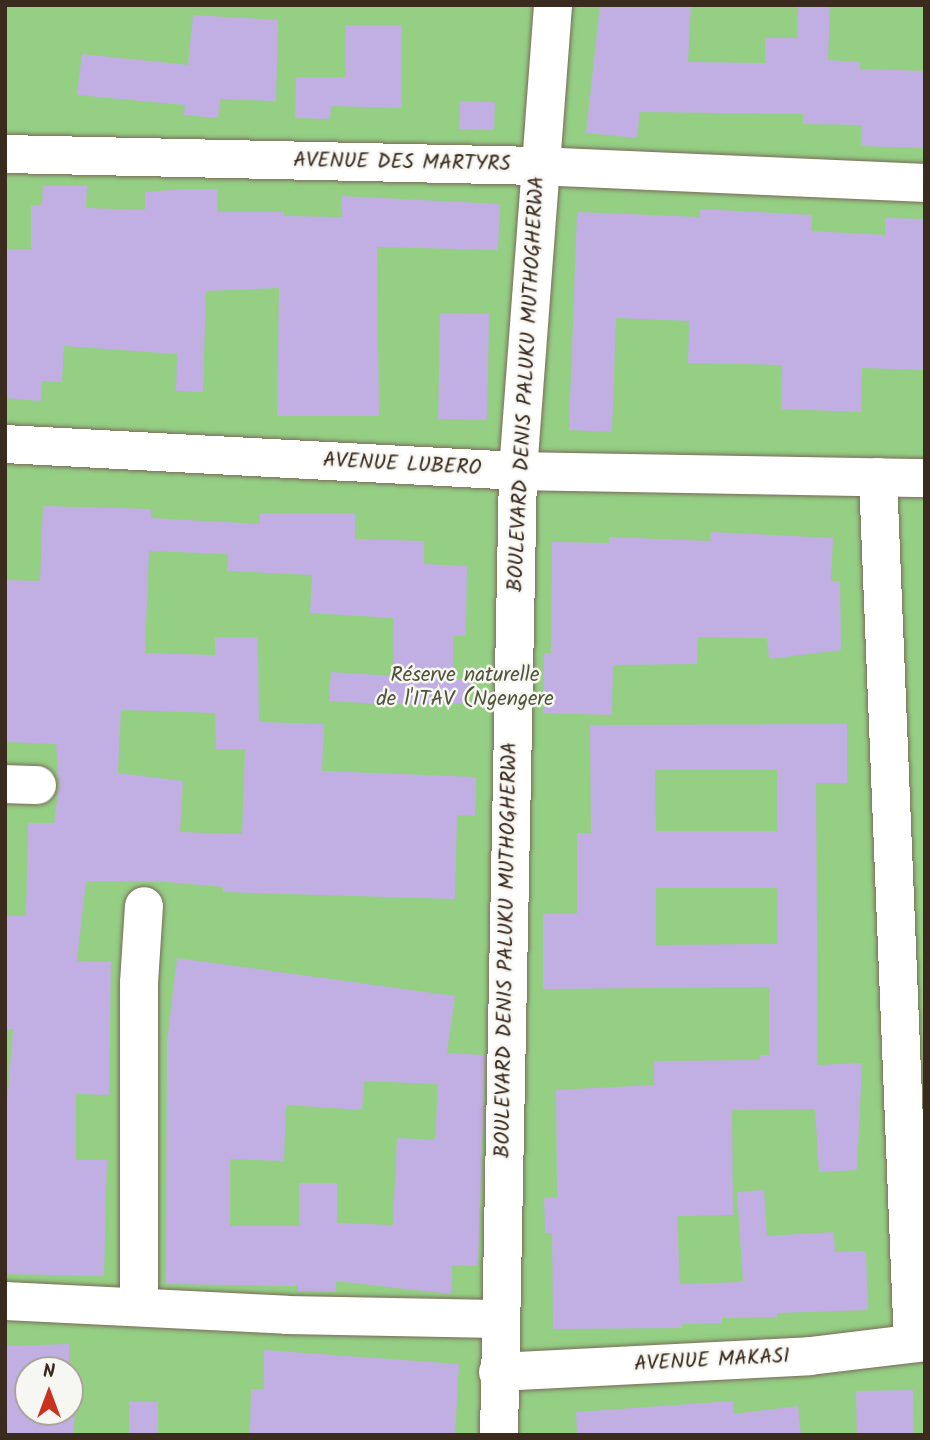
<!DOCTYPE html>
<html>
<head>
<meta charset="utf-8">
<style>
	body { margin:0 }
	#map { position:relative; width:930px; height:1440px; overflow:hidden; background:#f2e0c6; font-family:Kalam,sans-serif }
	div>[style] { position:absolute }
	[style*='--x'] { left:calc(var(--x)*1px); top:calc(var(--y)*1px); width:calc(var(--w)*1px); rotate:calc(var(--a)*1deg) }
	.green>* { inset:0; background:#94cf84 }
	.building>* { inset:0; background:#c1afe3; transform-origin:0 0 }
	.roads { filter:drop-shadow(0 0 2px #7b6a59) drop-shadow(0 0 2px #7b6a59) }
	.minor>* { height:38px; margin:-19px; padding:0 19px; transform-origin:19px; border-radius:19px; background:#fff }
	span { translate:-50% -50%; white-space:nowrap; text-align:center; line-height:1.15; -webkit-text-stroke:5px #f6f6f2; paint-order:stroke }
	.street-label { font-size:21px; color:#3b2a1e }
	.park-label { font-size:21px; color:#515338 }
	.frame { position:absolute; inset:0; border:7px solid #3b2a1e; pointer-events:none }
	.north { position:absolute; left:14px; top:1356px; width:70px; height:70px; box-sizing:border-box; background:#f6f6f2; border:2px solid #aba49d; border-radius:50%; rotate:0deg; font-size:19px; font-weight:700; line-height:28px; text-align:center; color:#3b2a1e }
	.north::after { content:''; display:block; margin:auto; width:24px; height:32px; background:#c8321e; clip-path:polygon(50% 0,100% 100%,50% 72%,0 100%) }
</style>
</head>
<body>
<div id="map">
	<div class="green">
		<i style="clip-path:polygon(evenodd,5px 5px,925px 5px,925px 1435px,5px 1435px,5px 5px,28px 1370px,70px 1370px,70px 1412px,28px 1412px,28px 1370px)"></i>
	</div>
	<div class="building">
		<i style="clip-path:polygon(600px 5px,691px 5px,688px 62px,765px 63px,765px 38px,797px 38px,798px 5px,830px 5px,828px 60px,860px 62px,860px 69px,925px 71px,925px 148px,861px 146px,862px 125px,803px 124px,803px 114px,640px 112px,637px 138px,586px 133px)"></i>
		<i style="clip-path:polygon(193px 15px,278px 20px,276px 101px,220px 99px,218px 118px,184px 115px,185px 105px,77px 95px,82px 54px,188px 65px)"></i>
		<i style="clip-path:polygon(346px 25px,402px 25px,402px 108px,331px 106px,330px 119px,295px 118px,296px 77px,346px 77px)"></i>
		<i style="left:460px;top:101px;width:35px;height:28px;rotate:2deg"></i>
		<i style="clip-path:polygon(43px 186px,87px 186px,86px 208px,145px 210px,145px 192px,183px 189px,218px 189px,217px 212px,284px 212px,284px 216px,342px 217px,341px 196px,500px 204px,498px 250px,377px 247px,379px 416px,277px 416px,279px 288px,206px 291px,203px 392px,176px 391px,177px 354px,64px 346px,62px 382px,42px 381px,41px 401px,5px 398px,6px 249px,31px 249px,31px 205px,42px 205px)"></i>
		<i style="clip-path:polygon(700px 209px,812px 215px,811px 231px,885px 235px,885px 218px,925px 219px,925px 370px,862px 368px,861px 412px,781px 409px,782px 365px,688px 363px,689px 321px,616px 318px,612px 432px,569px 430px,577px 212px,700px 217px)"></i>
		<i style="left:440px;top:313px;width:49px;height:106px;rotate:1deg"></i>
		<i style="clip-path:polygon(evenodd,43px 506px,151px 509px,151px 518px,260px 524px,260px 513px,355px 513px,355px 539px,424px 541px,424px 564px,467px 566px,466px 636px,453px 636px,453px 679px,470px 680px,469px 703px,382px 704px,329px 701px,331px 672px,394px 676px,394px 618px,310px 613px,312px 575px,227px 571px,228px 554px,149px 551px,145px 653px,215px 655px,215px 637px,258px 637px,259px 722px,324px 724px,322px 771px,476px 777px,475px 816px,457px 815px,455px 899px,223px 892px,223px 887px,167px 882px,86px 881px,77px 961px,111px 962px,109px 1095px,76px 1094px,76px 1160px,107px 1160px,104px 1276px,5px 1274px,5px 1132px,13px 1029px,5px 1029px,5px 916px,26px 916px,28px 823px,54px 823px,59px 785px,56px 744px,5px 742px,5px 580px,40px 581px,43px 506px,121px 710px,215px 713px,216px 749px,245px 749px,242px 834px,180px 832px,183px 781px,118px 773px,121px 710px)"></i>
		<i style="clip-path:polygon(711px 532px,833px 538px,831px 581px,840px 581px,841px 650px,769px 659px,767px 638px,698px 637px,697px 664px,613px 665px,612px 715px,543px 713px,544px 653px,551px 653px,552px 542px,609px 543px,609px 537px,710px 541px)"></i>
		<i style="clip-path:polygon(evenodd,847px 724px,847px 783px,816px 783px,818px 1065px,862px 1063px,857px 1170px,819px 1172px,815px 1109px,732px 1110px,733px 1215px,677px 1216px,680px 1284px,743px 1282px,737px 1192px,764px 1190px,767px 1236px,834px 1232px,835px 1252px,866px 1251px,868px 1310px,777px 1313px,777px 1317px,722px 1318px,722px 1323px,682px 1324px,682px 1328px,553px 1329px,552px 1233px,545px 1233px,544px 1198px,557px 1197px,556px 1090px,654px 1085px,654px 1061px,760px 1060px,760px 1055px,769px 1055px,769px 987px,543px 989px,543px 914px,577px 914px,577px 833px,591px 833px,590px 725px,847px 724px,655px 770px,777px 770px,777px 831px,656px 831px,655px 770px,847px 724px,656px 888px,778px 888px,778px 944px,656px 945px,656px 888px)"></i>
		<i style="clip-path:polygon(evenodd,177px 958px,455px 996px,447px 1053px,485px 1055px,478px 1266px,452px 1265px,451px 1294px,336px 1281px,336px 1292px,298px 1291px,298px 1286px,166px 1284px,167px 1042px,177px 958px,364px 1081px,438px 1084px,435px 1140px,397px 1138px,393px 1225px,337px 1223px,337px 1183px,299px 1183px,299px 1226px,230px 1226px,230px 1159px,284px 1161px,286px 1105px,362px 1110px,364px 1081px)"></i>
		<i style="clip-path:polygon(69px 1344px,69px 1370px,28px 1370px,28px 1412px,70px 1412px,70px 1386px,75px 1386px,74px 1435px,8px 1435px,5px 1346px)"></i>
		<i style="clip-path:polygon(264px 1350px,459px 1364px,455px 1435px,250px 1435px,251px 1389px,264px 1389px)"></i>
		<i style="left:913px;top:1390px;width:45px;height:57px;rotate:89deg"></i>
		<i style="clip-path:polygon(733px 1401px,733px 1414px,798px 1406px,801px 1435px,577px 1435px,576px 1412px)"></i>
		<i style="left:129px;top:1402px;width:29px;height:33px"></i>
	</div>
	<div class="roads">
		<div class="minor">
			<i style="--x:5;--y:154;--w:533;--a:1.29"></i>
			<i style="--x:538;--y:166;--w:387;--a:2.5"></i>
			<i style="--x:5;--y:444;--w:514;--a:3.01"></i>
			<i style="--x:518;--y:471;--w:407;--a:1"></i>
			<i style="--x:878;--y:477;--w:867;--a:87.69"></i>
			<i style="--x:5;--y:784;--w:32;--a:2"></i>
			<i style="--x:5;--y:1301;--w:282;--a:2.8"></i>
			<i style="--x:287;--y:1315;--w:212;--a:1.1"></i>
			<i style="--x:139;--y:1307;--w:324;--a:-90"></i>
			<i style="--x:139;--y:983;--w:77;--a:-86.3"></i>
			<i style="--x:498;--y:1372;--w:312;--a:-2.9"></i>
			<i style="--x:810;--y:1356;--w:116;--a:-6.9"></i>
			<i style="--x:499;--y:1435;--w:964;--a:-88.87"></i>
			<i style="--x:518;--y:471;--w:467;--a:-85.7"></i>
		</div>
	</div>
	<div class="street-label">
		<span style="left:402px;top:163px;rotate:1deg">AVENUE DES MARTYRS</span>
		<span style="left:527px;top:384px;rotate:-87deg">BOULEVARD DENIS PALUKU MUTHOGHERWA</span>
		<span style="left:402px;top:465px;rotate:3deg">AVENUE LUBERO</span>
		<span style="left:507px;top:950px;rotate:-89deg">BOULEVARD DENIS PALUKU MUTHOGHERWA</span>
		<span style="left:712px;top:1361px;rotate:-3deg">AVENUE MAKASI</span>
	</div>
	<div class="park-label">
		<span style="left:465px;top:688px">Réserve naturelle<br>de l'ITAV (Ngengere</span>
	</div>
	<div class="frame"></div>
	<div class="north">N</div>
</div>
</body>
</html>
